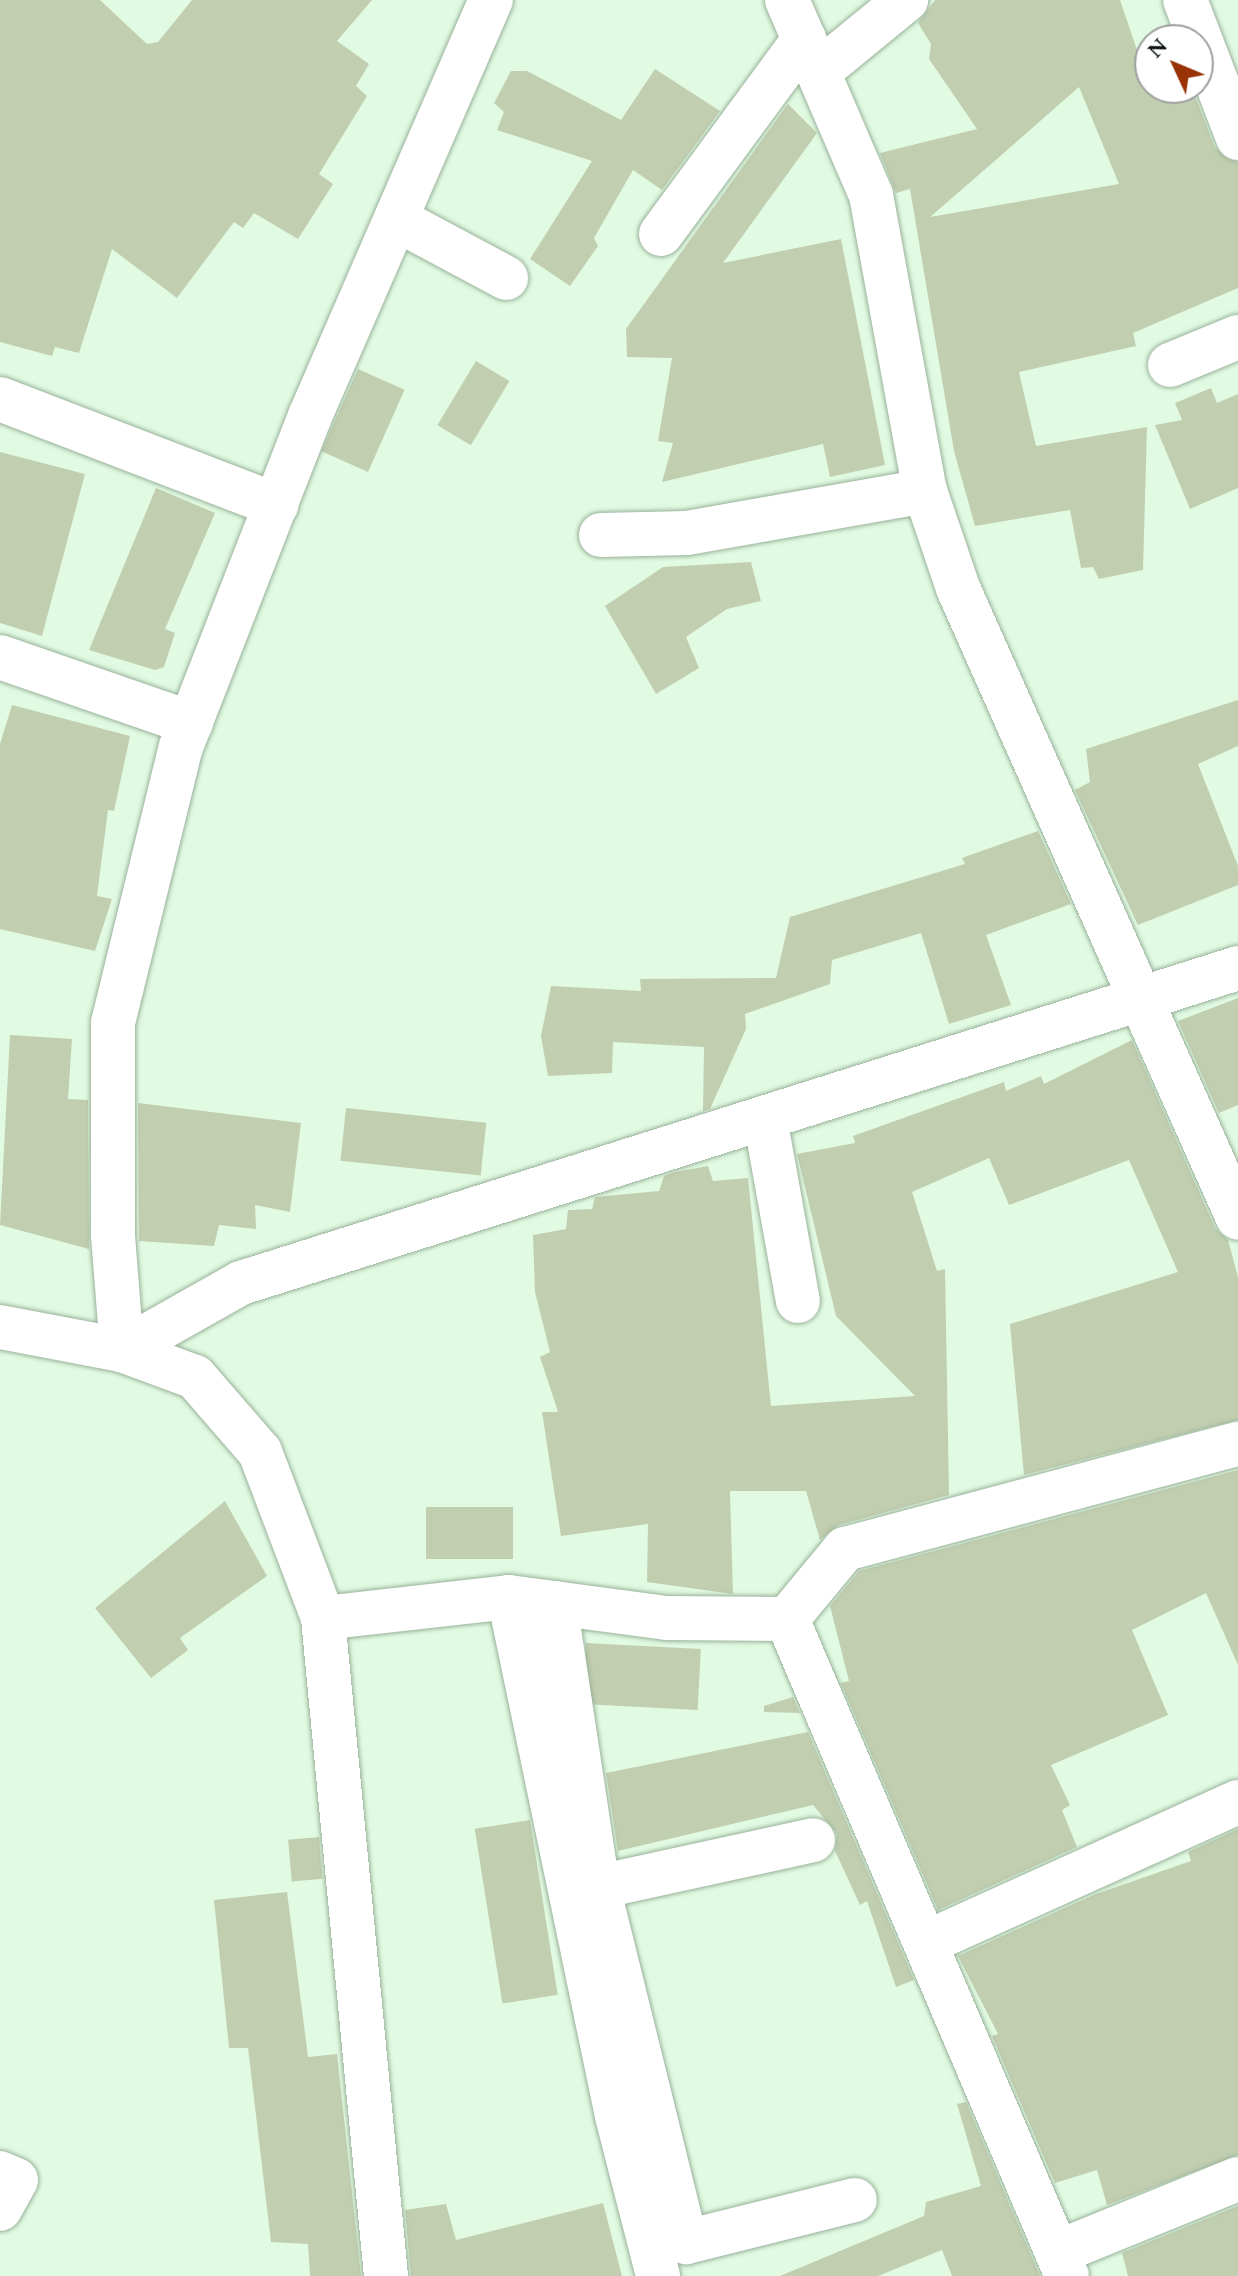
<!DOCTYPE html>
<html>
<head>
<meta charset="utf-8">
<style>
	body { margin:0 }
	#map { position:relative; width:1238px; height:2276px; overflow:hidden; background:#e1fbe2; font-family:Spectral,serif }
	div>[style] { position:absolute }
	[style*='--x'] { left:calc(var(--x)*1px); top:calc(var(--y)*1px); width:calc(var(--w)*1px); rotate:calc(var(--a)*1deg) }
	.building>* { inset:0; background:#c2ceb0; transform-origin:0 0 }
	.roads { filter:drop-shadow(0 0 2px #99b19a) drop-shadow(0 0 2px #99b19a) }
	.minor>* { height:44px; margin:-22px; padding:0 22px; transform-origin:22px; border-radius:22px; background:#fff }
	span { translate:-50% -50%; white-space:nowrap; text-align:center; line-height:1.15; -webkit-text-stroke:6px #fff; paint-order:stroke }
	.north { position:absolute; left:1134px; top:24px; width:80px; height:80px; box-sizing:border-box; background:#fff; border:2px solid #9ea19e; border-radius:50%; rotate:314deg; font-size:22px; font-weight:700; line-height:32px; text-align:center; color:#0c150d }
	.north::after { content:''; display:block; margin:auto; width:28px; height:36px; background:#993306; clip-path:polygon(50% 0,100% 100%,50% 72%,0 100%) }
</style>
</head>
<body>
<div id="map">
	<div class="building">
		<i style="clip-path:polygon(0 0,100px 0,147px 44px,158px 42px,192px 0,372px 0,337px 41px,369px 64px,356px 86px,367px 96px,319px 174px,333px 184px,298px 239px,254px 213px,243px 228px,234px 222px,177px 298px,112px 249px,79px 353px,55px 347px,52px 356px,0 342px)"></i>
		<i style="clip-path:polygon(evenodd,935px 0,1120px 0,1150px 88px,1192px 88px,1215px 148px,1238px 162px,1238px 288px,1133px 333px,1136px 346px,1019px 372px,1036px 446px,1147px 427px,1143px 570px,1099px 579px,1093px 567px,1081px 568px,1070px 510px,975px 526px,954px 451px,910px 189px,896px 193px,880px 153px,977px 129px,929px 59px,931px 44px,918px 23px,935px 0,1079px 87px,1119px 184px,930px 217px,997px 159px,1079px 87px)"></i>
		<i style="clip-path:polygon(655px 69px,720px 111px,662px 190px,633px 170px,594px 238px,598px 246px,570px 286px,530px 259px,592px 161px,497px 130px,504px 112px,494px 103px,511px 71px,527px 71px,621px 120px)"></i>
		<i style="clip-path:polygon(788px 104px,817px 133px,723px 263px,841px 239px,885px 465px,830px 477px,823px 444px,662px 482px,673px 443px,658px 441px,672px 358px,627px 357px,626px 329px)"></i>
		<i style="left:476px;top:361px;width:39px;height:75px;rotate:31deg"></i>
		<i style="left:358px;top:369px;width:51px;height:90px;rotate:24deg"></i>
		<i style="clip-path:polygon(1211px 388px,1217px 403px,1238px 394px,1238px 488px,1190px 509px,1155px 425px,1182px 420px,1175px 403px)"></i>
		<i style="clip-path:polygon(0 452px,85px 474px,42px 636px,0 623px)"></i>
		<i style="clip-path:polygon(156px 488px,215px 513px,165px 629px,175px 633px,164px 667px,155px 670px,89px 650px)"></i>
		<i style="clip-path:polygon(751px 562px,761px 601px,727px 609px,686px 637px,699px 668px,656px 694px,605px 606px,663px 567px)"></i>
		<i style="clip-path:polygon(1238px 700px,1238px 746px,1198px 764px,1238px 866px,1238px 885px,1138px 925px,1075px 790px,1090px 782px,1086px 749px)"></i>
		<i style="clip-path:polygon(12px 705px,130px 736px,114px 811px,108px 810px,97px 896px,112px 899px,95px 951px,0 929px,0 744px)"></i>
		<i style="clip-path:polygon(1038px 831px,1071px 904px,986px 935px,1011px 1005px,949px 1024px,921px 933px,832px 960px,830px 984px,745px 1014px,746px 1029px,710px 1109px,703px 1111px,704px 1047px,613px 1042px,612px 1073px,548px 1076px,541px 1036px,551px 986px,641px 991px,640px 979px,776px 978px,790px 917px,965px 864px,962px 858px)"></i>
		<i style="clip-path:polygon(1238px 998px,1238px 1105px,1219px 1113px,1178px 1021px)"></i>
		<i style="clip-path:polygon(10px 1035px,72px 1039px,68px 1099px,88px 1100px,89px 1249px,0 1225px)"></i>
		<i style="clip-path:polygon(1132px 1040px,1215px 1228px,1228px 1240px,1238px 1277px,1238px 1420px,1024px 1475px,1010px 1324px,1178px 1272px,1129px 1160px,1009px 1205px,989px 1158px,912px 1192px,937px 1271px,945px 1269px,949px 1495px,839px 1525px,820px 1540px,806px 1491px,730px 1491px,733px 1594px,647px 1582px,648px 1524px,561px 1536px,542px 1412px,558px 1412px,540px 1357px,550px 1352px,535px 1292px,533px 1235px,566px 1229px,568px 1210px,592px 1209px,595px 1197px,659px 1191px,664px 1176px,675px 1172px,708px 1166px,713px 1181px,748px 1178px,771px 1406px,915px 1396px,836px 1316px,797px 1154px,855px 1143px,853px 1136px,1004px 1082px,1006px 1091px,1041px 1076px,1044px 1084px)"></i>
		<i style="clip-path:polygon(138px 1103px,301px 1123px,290px 1212px,255px 1205px,256px 1229px,219px 1225px,214px 1246px,139px 1241px)"></i>
		<i style="left:346px;top:1108px;width:141px;height:53px;rotate:6deg"></i>
		<i style="clip-path:polygon(1238px 1470px,1238px 1665px,1206px 1593px,1132px 1630px,1168px 1715px,1051px 1765px,1070px 1805px,1062px 1810px,1077px 1847px,938px 1910px,841px 1683px,849px 1681px,830px 1606px,859px 1571px)"></i>
		<i style="clip-path:polygon(225px 1501px,267px 1576px,180px 1638px,188px 1650px,151px 1678px,95px 1608px)"></i>
		<i style="left:426px;top:1507px;width:87px;height:52px"></i>
		<i style="left:586px;top:1643px;width:115px;height:61px;rotate:3deg"></i>
		<i style="clip-path:polygon(793px 1697px,800px 1713px,764px 1712px,764px 1706px)"></i>
		<i style="clip-path:polygon(808px 1732px,914px 1980px,896px 1987px,867px 1901px,860px 1905px,835px 1851px,837px 1834px,813px 1805px,618px 1851px,606px 1773px)"></i>
		<i style="left:530px;top:1820px;width:177px;height:56px;rotate:81deg"></i>
		<i style="clip-path:polygon(1238px 1829px,1238px 2155px,1107px 2205px,1097px 2170px,1055px 2183px,992px 2036px,998px 2034px,958px 1956px,1096px 1894px,1191px 1861px,1188px 1852px)"></i>
		<i style="left:319px;top:1837px;width:42px;height:31px;rotate:85deg"></i>
		<i style="clip-path:polygon(287px 1892px,308px 2057px,337px 2054px,361px 2276px,310px 2276px,308px 2244px,271px 2242px,248px 2048px,229px 2048px,214px 1900px)"></i>
		<i style="clip-path:polygon(966px 2102px,1040px 2276px,952px 2276px,942px 2250px,878px 2276px,780px 2276px,924px 2216px,926px 2202px,981px 2186px,957px 2104px)"></i>
		<i style="clip-path:polygon(603px 2203px,622px 2276px,411px 2276px,405px 2210px,446px 2204px,456px 2240px)"></i>
		<i style="clip-path:polygon(1238px 2206px,1238px 2276px,1128px 2276px,1122px 2253px)"></i>
	</div>
	<div class="roads">
		<div class="minor">
			<i style="--x:787;--y:0;--w:212;--a:66.7"></i>
			<i style="--x:871;--y:195;--w:301;--a:79.7"></i>
			<i style="--x:925;--y:491;--w:102;--a:71.2"></i>
			<i style="--x:958;--y:588;--w:689;--a:66.04"></i>
			<i style="--x:1185;--y:0;--w:148;--a:69"></i>
			<i style="--x:818;--y:72;--w:114;--a:-39.3"></i>
			<i style="--x:396;--y:219;--w:125;--a:28.2"></i>
			<i style="--x:661;--y:234;--w:242;--a:-53.7"></i>
			<i style="--x:1170;--y:365;--w:74;--a:-22.4"></i>
			<i style="--x:0;--y:399;--w:296;--a:21"></i>
			<i style="--x:601;--y:535;--w:86;--a:-1.3"></i>
			<i style="--x:687;--y:533;--w:242;--a:-10"></i>
			<i style="--x:0;--y:657;--w:202;--a:19.1"></i>
			<i style="--x:765;--y:1118;--w:186;--a:79.8"></i>
			<i style="--x:0;--y:1327;--w:124;--a:10.7"></i>
			<i style="--x:122;--y:1350;--w:78;--a:20.3"></i>
			<i style="--x:195;--y:1377;--w:99;--a:49.1"></i>
			<i style="--x:260;--y:1452;--w:178;--a:69.2"></i>
			<i style="--x:323;--y:1618;--w:661;--a:84.53"></i>
			<i style="--x:122;--y:1350;--w:115;--a:-94.5"></i>
			<i style="--x:113;--y:1235;--w:212;--a:-90"></i>
			<i style="--x:113;--y:1023;--w:284;--a:-76.2"></i>
			<i style="--x:181;--y:747;--w:355;--a:-68.7"></i>
			<i style="--x:310;--y:416;--w:454;--a:-66.5"></i>
			<i style="--x:122;--y:1350;--w:137;--a:-29.4"></i>
			<i style="--x:241;--y:1283;--w:1046;--a:-17.53"></i>
			<i style="--x:509;--y:1597;--w:530;--a:78.24"></i>
			<i style="--x:617;--y:2116;--w:165;--a:75.6"></i>
			<i style="--x:555;--y:1603;--w:287;--a:81.4"></i>
			<i style="--x:598;--y:1887;--w:366;--a:76.1"></i>
			<i style="--x:686;--y:2242;--w:174;--a:-14"></i>
			<i style="--x:323;--y:1618;--w:187;--a:-6.4"></i>
			<i style="--x:509;--y:1597;--w:159;--a:7.6"></i>
			<i style="--x:667;--y:1618;--w:120;--a:0.5"></i>
			<i style="--x:598;--y:1887;--w:220;--a:-12.3"></i>
			<i style="--x:930;--y:1941;--w:338;--a:-24.3"></i>
			<i style="--x:0;--y:2173;--w:17;--a:24"></i>
			<i style="--x:16;--y:2180;--w:33;--a:119"></i>
			<i style="--x:1058;--y:2252;--w:194;--a:-22.1"></i>
			<i style="--x:1067;--y:2276;--w:714;--a:-113.08"></i>
			<i style="--x:787;--y:1619;--w:91;--a:-50.4"></i>
			<i style="--x:845;--y:1549;--w:407;--a:-15"></i>
		</div>
	</div>
	<div class="north">N</div>
</div>
</body>
</html>
